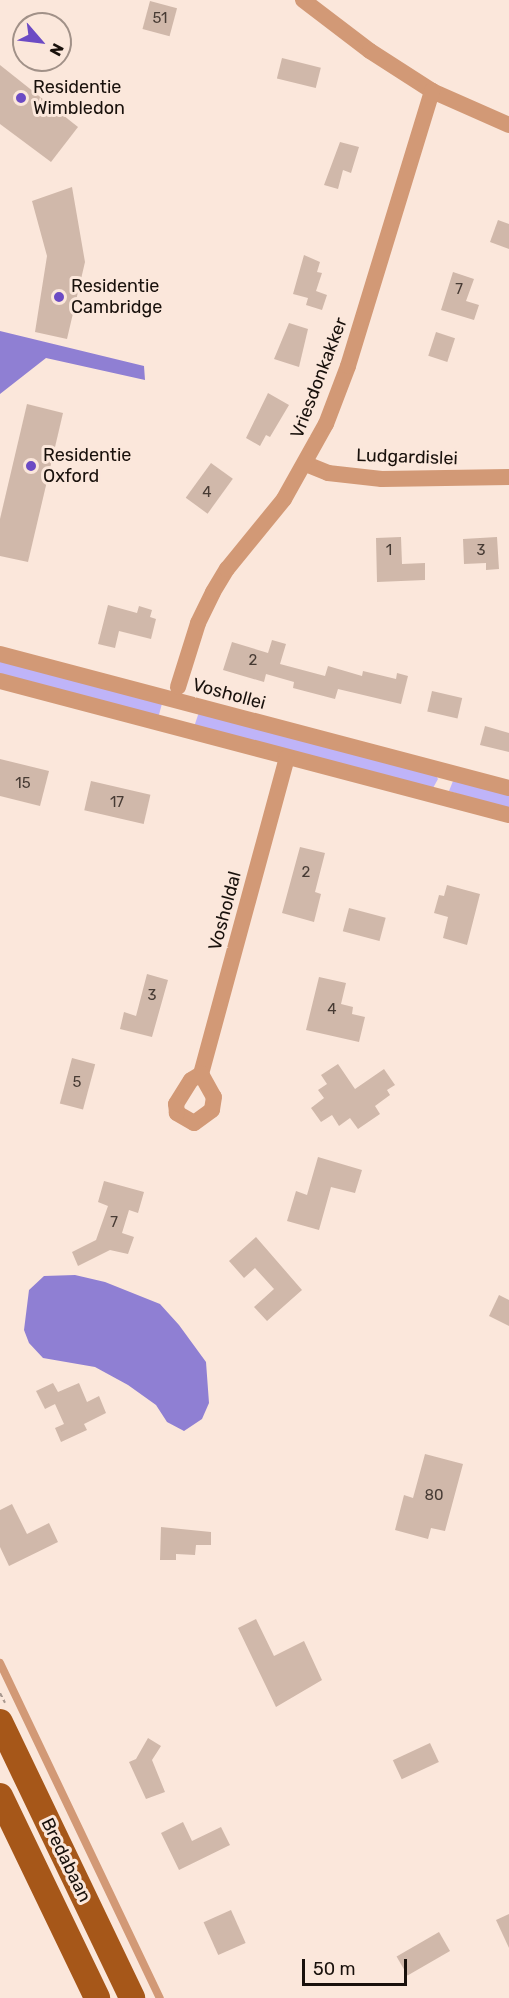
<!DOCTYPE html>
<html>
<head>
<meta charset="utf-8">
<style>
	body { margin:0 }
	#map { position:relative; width:509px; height:1998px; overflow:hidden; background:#fbe7db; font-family:Rubik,sans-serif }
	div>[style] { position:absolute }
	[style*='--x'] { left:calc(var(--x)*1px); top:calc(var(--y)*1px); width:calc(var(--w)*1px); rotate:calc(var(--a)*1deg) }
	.green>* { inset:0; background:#bfb4f8; transform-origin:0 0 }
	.water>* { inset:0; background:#8f7fd3 }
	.building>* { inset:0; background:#d0b8aa; transform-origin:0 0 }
	.path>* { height:2px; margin-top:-1px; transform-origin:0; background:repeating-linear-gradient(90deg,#a8988f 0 4.5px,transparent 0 7.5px) }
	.lane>* { height:8px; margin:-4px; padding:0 4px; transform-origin:4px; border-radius:4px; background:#d29976 }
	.street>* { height:16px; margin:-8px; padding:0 8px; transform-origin:8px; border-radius:8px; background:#d29976 }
	.primary>* { height:26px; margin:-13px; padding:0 13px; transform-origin:13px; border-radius:13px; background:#a65719 }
	.dots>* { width:16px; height:16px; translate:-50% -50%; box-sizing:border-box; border:3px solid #fbe7db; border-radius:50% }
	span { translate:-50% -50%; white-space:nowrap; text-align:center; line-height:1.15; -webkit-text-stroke:6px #fbe7db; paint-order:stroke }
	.number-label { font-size:15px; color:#473b34 }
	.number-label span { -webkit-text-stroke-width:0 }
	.poi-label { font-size:18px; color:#19110c }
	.left { translate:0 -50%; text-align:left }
	.street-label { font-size:18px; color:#19110c }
	.north { position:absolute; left:12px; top:12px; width:60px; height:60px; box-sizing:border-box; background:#fbe7db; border:2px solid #a19188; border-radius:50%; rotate:118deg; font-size:16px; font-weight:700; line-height:24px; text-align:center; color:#19110c }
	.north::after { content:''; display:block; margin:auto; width:21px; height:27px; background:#6c4bc4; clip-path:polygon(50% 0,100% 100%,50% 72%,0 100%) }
	.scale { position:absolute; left:302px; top:1959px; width:105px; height:27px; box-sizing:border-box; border:3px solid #19110c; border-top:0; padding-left:8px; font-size:18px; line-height:21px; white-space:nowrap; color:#19110c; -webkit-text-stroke:4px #fbe7db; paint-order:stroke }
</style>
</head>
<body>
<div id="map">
	<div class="green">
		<i style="left:0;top:659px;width:168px;height:16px;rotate:15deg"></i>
		<i style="clip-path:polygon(199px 712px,435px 774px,438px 779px,433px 788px,194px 727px)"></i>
		<i style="clip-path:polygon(453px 781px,509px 793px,509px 810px,449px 791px)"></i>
	</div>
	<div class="water">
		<i style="clip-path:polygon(0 331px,144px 366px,145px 380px,46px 358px,0 394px)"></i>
		<i style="clip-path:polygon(75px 1275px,105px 1282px,160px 1304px,179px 1325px,206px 1362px,209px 1403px,202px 1419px,184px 1431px,167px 1422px,156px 1405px,128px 1385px,95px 1367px,43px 1358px,29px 1343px,24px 1330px,29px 1290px,44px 1276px)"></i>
	</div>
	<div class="building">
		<i style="left:150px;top:1px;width:28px;height:29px;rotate:15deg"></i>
		<i style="left:282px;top:58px;width:40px;height:21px;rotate:14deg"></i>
		<i style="clip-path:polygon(0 65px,78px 127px,51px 162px,0 124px)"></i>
		<i style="clip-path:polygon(340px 142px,359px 147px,351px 173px,343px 170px,338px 189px,324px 185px)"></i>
		<i style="clip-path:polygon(72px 187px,85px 262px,67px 339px,35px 332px,47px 256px,32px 201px)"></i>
		<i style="clip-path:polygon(498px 220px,509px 224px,509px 249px,490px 242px)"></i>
		<i style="clip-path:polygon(304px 255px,320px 262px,317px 272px,322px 273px,316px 291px,327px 295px,322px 310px,306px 305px,308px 298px,293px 294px)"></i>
		<i style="clip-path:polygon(453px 272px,474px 279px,466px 301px,479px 305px,474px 320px,441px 310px)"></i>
		<i style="clip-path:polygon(289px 323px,308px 329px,299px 367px,274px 359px)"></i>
		<i style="left:436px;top:332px;width:20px;height:25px;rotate:18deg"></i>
		<i style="clip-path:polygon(268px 393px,289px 405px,270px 437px,266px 435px,260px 446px,246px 438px)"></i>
		<i style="clip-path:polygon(27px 404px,63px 413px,28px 562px,0 556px,0 519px)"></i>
		<i style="left:211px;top:463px;width:27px;height:43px;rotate:36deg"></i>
		<i style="clip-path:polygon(401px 537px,402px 564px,425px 563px,425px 580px,377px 582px,376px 538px)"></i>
		<i style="clip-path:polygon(497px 537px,499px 569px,486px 570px,486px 563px,464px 564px,463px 539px)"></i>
		<i style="clip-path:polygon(108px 605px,137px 613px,139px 606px,152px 610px,150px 617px,156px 619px,151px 639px,119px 631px,115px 648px,98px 644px)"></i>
		<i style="clip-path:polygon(272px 640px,286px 644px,280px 664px,325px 676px,328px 666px,362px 676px,363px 671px,396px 679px,397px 673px,408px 676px,401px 704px,338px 689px,335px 699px,293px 688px,294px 682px,266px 674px,264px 682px,223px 670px,232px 642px,268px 653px)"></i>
		<i style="left:432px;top:691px;width:31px;height:21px;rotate:13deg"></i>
		<i style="clip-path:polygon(485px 726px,509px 733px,509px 752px,480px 745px)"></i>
		<i style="clip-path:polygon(0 759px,49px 771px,40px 806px,0 796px)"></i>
		<i style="left:91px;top:781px;width:61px;height:30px;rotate:13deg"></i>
		<i style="clip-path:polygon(300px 847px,325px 853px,315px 892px,321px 894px,314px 922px,282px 913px)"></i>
		<i style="clip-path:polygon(447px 885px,480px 894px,467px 945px,443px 938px,448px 917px,434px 913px,439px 895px,444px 896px)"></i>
		<i style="left:349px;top:908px;width:38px;height:24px;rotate:15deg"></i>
		<i style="clip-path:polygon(147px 974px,168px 980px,152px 1037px,120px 1029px,124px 1012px,136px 1016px)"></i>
		<i style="clip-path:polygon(319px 977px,346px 983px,341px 1004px,353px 1007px,352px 1014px,365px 1017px,359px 1042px,306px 1030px)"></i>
		<i style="left:72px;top:1058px;width:24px;height:47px;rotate:15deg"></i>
		<i style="clip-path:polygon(338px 1064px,355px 1089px,384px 1069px,395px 1085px,387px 1090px,390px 1095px,375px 1106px,380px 1114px,358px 1129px,350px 1118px,339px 1126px,332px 1115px,321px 1122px,311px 1108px,324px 1098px,318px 1090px,327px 1084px,321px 1075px)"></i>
		<i style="clip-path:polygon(318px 1157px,362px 1170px,355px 1193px,331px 1187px,319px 1230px,287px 1221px,296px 1191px,307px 1195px)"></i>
		<i style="clip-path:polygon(104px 1181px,144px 1192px,138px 1213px,129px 1210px,122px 1233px,134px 1237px,128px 1254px,110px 1250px,78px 1266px,72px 1252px,96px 1240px,108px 1206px,98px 1202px)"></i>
		<i style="clip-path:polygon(256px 1237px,302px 1290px,267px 1321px,254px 1307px,274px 1289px,255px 1268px,244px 1278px,229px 1261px)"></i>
		<i style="clip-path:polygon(499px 1295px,509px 1300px,509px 1326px,489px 1316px)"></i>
		<i style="clip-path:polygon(53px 1383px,58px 1392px,79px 1383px,87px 1402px,99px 1396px,106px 1413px,84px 1424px,87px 1430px,61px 1442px,55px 1428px,64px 1424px,55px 1404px,45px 1409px,36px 1391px)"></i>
		<i style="clip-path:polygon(425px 1454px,463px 1464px,445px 1531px,431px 1528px,428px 1539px,395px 1530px,404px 1495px,413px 1498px)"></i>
		<i style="clip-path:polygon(12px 1504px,27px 1534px,49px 1523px,58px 1542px,9px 1566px,0 1547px,0 1510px)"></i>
		<i style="clip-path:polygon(161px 1527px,211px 1532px,211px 1545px,196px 1545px,195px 1555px,176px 1554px,176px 1560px,160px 1560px)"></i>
		<i style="clip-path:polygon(256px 1619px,274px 1656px,304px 1641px,322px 1680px,276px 1707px,238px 1628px)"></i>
		<i style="clip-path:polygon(148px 1738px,161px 1746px,152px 1760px,165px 1792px,146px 1799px,129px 1762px,136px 1759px)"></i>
		<i style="left:430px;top:1743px;width:21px;height:41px;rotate:65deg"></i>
		<i style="clip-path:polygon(183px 1822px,192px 1841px,221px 1827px,230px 1845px,179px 1870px,161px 1833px)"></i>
		<i style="left:231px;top:1910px;width:36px;height:30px;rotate:66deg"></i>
		<i style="clip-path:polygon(509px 1914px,509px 1948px,496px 1920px)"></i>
		<i style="left:439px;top:1932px;width:22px;height:49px;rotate:60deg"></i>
	</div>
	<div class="path">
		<i style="--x:0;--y:1693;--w:11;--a:63"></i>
	</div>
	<div class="lane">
		<i style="--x:0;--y:1663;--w:371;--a:64.5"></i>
	</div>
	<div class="street">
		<i style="--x:303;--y:0;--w:84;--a:37.3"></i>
		<i style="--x:370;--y:51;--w:74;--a:32.8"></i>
		<i style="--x:432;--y:91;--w:84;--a:23.8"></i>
		<i style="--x:306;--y:464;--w:24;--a:22"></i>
		<i style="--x:328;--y:473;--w:54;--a:6.3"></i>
		<i style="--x:382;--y:479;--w:127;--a:-0.9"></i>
		<i style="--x:0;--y:654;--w:526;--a:14.75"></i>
		<i style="--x:0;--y:681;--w:526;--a:14.75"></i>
		<i style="--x:178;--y:687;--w:67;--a:-72.6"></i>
		<i style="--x:198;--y:623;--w:34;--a:-64"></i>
		<i style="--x:213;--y:592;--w:27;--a:-59"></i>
		<i style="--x:227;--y:569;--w:90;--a:-50.8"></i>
		<i style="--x:284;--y:499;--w:86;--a:-60.8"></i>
		<i style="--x:326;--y:424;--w:62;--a:-69.2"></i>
		<i style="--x:348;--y:366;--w:288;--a:-73"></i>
		<i style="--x:201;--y:1074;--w:328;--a:-74.8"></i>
		<i style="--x:201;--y:1074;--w:26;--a:61"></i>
		<i style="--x:214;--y:1097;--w:13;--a:99"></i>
		<i style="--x:212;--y:1110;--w:22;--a:144"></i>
		<i style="--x:194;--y:1123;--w:20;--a:-150"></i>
		<i style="--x:177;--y:1113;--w:9;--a:-96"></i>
		<i style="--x:176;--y:1104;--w:28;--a:-58"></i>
		<i style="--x:191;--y:1080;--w:12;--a:-31"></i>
	</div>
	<div class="primary">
		<i style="--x:0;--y:1722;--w:306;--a:64.4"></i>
		<i style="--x:0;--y:1796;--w:224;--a:64.3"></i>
	</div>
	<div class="dots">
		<i style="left:21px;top:98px;background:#6c4bc4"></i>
		<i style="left:59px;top:297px;background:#6c4bc4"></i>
		<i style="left:31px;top:466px;background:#6c4bc4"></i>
	</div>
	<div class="number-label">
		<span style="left:160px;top:19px">51</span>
		<span style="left:459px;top:290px">7</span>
		<span style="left:207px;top:493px">4</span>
		<span style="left:389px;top:551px">1</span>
		<span style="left:481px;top:551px">3</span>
		<span style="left:253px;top:661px">2</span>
		<span style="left:23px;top:784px">15</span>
		<span style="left:117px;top:803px">17</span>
		<span style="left:306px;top:873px">2</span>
		<span style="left:152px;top:996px">3</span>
		<span style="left:332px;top:1010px">4</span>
		<span style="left:77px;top:1083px">5</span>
		<span style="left:114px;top:1223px">7</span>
		<span style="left:434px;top:1496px">80</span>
	</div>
	<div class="poi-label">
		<span class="left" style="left:33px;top:98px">Residentie<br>Wimbledon</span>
		<span class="left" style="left:71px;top:297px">Residentie<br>Cambridge</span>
		<span class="left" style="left:43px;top:466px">Residentie<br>Oxford</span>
	</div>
	<div class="street-label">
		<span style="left:319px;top:378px;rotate:-69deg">Vriesdonkakker</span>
		<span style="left:407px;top:457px;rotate:2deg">Ludgardislei</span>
		<span style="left:229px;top:694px;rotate:15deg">Voshollei</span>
		<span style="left:225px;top:911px;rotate:-75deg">Vosholdal</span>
		<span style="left:66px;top:1860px;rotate:64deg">Bredabaan</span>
	</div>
	<div class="north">N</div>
	<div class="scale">50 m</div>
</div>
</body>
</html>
